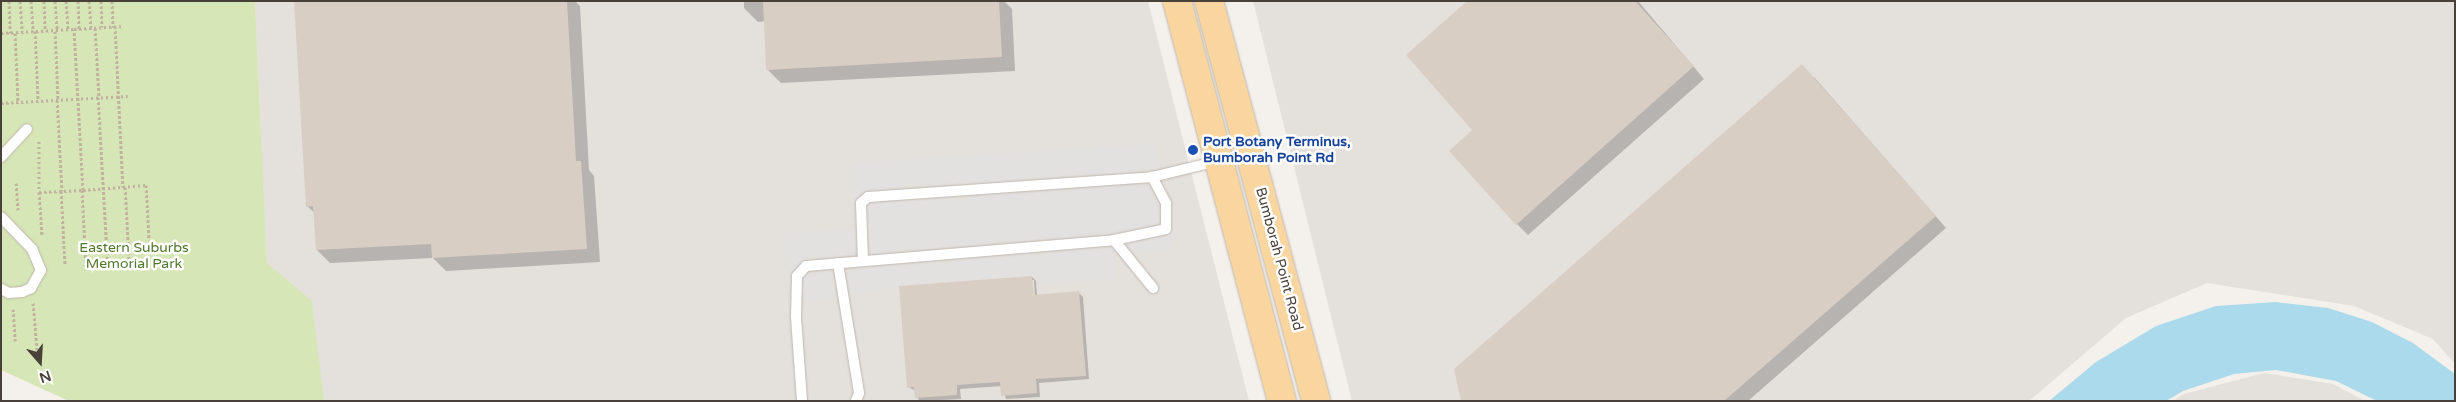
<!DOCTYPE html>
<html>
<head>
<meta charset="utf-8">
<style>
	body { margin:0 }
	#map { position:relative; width:2456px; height:402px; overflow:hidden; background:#f4f0eb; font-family:"Varela Round",sans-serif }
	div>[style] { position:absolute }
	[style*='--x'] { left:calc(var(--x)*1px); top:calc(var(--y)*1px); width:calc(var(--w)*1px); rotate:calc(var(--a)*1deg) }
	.industrial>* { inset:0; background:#e4e0dc }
	.green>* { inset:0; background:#d6e6b6 }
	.parking>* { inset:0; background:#e3e1df }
	.water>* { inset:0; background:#abdaed }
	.shadow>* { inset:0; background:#0003 }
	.building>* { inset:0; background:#d9cec4 }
	.path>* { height:3px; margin-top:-1.5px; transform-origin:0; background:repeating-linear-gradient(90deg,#c1b19f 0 2.5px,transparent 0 5px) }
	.roads { filter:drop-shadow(0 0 1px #c0b7ae) drop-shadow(0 0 1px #c0b7ae) }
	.service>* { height:10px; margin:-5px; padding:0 5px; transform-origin:5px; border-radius:5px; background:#fff }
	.primary>* { height:28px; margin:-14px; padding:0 14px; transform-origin:14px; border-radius:14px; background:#f9d59f }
	.dots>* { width:14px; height:14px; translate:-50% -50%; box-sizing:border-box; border:2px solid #fff; border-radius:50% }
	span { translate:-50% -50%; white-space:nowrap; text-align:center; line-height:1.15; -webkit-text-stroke:5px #fff; paint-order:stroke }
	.transit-label { font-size:14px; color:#164399; font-weight:700 }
	.left { translate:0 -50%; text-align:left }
	.park-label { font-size:14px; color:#52782e }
	.street-label { font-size:14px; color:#484139 }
	.frame { position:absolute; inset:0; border:2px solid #484139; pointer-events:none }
	.north { position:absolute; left:15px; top:337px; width:50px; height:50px; -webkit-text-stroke:4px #fff; paint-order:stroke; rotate:161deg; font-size:14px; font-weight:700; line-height:20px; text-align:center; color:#484139 }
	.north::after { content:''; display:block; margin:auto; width:18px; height:22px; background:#484139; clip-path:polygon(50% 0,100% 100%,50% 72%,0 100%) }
</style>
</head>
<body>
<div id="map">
	<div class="industrial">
		<i style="clip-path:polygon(255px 1px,1148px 1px,1249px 401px,297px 401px,269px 313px)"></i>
		<i style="clip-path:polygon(1253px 1px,2455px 1px,2455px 364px,2433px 339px,2354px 306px,2207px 283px,2126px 318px,2029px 401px,1352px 401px)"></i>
		<i style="clip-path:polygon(2264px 373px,2333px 384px,2365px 401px,2173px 401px,2184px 394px)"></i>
	</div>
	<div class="green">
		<i style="clip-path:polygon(1px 1px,255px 1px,267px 263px,312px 301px,324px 401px,69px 401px,1px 370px)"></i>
	</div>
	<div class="parking">
		<i style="clip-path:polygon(1153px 144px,1177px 233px,1167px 250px,1113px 255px,1116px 279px,1046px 283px,1032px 276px,899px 286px,791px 305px,786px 233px,854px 229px,851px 163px)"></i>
	</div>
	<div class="water">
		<i style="clip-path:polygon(2276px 302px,2328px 308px,2372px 322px,2413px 343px,2455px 374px,2455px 401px,2377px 401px,2336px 381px,2276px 370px,2234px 374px,2183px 391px,2166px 401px,2049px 401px,2096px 362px,2156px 326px,2216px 306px)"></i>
	</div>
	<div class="shadow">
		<i style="clip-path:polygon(296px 1px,575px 1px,580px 6px,589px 170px,594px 176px,600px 262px,446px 271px,433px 258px,330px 263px,317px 250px,315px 213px,307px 206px)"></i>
		<i style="clip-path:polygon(744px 1px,1004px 1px,1012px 9px,1015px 71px,781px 83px,768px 70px,765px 21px,758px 22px,744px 8px)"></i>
		<i style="clip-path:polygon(1469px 1px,1638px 1px,1704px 79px,1528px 235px,1517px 224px,1474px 130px)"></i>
		<i style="clip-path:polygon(1814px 77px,1946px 228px,1748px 401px,1462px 401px)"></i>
		<i style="clip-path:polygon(evenodd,1032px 277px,1036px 281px,1037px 296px,1079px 293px,1083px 297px,1089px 379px,1039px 383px,1040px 397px,1006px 399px,1002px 386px,960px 389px,961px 399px,919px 401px,916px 391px,908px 387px,1032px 277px,1031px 280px,1034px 280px,1035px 301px,1033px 301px,1031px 280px)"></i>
	</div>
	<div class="building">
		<i style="clip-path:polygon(294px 1px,567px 1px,576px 161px,581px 161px,587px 249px,432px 258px,431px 244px,316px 250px,313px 206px,306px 207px)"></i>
		<i style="clip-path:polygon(763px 1px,999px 1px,1002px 57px,766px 70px)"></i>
		<i style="clip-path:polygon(1467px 1px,1635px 1px,1694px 66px,1516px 225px,1449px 151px,1472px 130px,1406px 55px)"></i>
		<i style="clip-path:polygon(1802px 64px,1936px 216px,1724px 401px,1461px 401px,1454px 369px)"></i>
		<i style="clip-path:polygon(1032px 276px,1034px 295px,1079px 291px,1086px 376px,1036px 379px,1037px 393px,1001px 396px,1000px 382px,957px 385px,957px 395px,915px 398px,914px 387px,907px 388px,899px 286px)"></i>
	</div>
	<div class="path">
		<i style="--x:9;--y:1;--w:32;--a:88"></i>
		<i style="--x:20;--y:1;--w:31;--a:86"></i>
		<i style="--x:31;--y:1;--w:31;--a:86"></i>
		<i style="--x:44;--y:1;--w:30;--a:88"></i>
		<i style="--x:55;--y:1;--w:29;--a:86"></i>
		<i style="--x:66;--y:1;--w:29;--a:86"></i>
		<i style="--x:78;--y:1;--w:28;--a:88"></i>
		<i style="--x:89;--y:1;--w:27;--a:86"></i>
		<i style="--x:101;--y:1;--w:26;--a:88"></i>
		<i style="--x:112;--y:1;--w:26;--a:88"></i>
		<i style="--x:115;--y:26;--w:161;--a:87.2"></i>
		<i style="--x:95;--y:28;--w:69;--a:86.7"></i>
		<i style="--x:35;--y:31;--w:69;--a:87.5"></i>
		<i style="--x:55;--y:31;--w:69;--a:87.5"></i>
		<i style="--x:1;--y:33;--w:73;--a:-3.1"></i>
		<i style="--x:15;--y:33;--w:69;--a:87.5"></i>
		<i style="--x:98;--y:97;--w:172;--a:86.7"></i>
		<i style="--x:57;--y:100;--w:91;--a:86.9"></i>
		<i style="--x:1;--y:103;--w:127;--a:-3.2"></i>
		<i style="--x:39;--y:141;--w:51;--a:90"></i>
		<i style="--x:39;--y:192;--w:44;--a:-2.6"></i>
		<i style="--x:83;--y:190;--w:161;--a:-93.2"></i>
		<i style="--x:74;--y:29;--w:50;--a:-3.4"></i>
		<i style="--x:16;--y:183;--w:27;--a:86"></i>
		<i style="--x:125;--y:187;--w:72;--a:86.8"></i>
		<i style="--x:82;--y:190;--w:80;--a:87.1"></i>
		<i style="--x:83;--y:190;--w:63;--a:-4.5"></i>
		<i style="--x:146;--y:185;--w:55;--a:86.9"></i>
		<i style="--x:61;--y:191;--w:74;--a:86.9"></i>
		<i style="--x:39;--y:192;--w:44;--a:86.1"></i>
		<i style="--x:33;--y:303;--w:47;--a:85.1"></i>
		<i style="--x:13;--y:309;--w:32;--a:86"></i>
	</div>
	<div class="roads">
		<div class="service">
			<i style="--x:1;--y:157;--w:38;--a:-47"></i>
			<i style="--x:1;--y:217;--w:45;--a:45.9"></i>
			<i style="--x:32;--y:249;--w:23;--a:67"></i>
			<i style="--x:41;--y:270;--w:21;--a:119"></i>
			<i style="--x:31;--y:288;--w:10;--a:156"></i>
			<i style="--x:22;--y:292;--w:13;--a:176"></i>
			<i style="--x:9;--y:293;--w:9;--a:-153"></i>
			<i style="--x:1114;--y:240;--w:53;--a:-11.9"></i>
			<i style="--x:1166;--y:229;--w:26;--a:-90"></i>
			<i style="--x:1166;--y:203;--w:30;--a:-118"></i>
			<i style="--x:863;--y:261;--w:58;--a:-92"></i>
			<i style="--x:861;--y:203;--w:9;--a:-41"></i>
			<i style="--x:868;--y:197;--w:285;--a:-4"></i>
			<i style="--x:1152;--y:177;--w:68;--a:-13.6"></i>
			<i style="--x:838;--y:263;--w:132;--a:80.8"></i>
			<i style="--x:859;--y:393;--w:9;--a:111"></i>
			<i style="--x:802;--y:401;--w:84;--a:-94.1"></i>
			<i style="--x:796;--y:317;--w:41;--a:-88.6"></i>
			<i style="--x:797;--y:276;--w:13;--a:-48"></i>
			<i style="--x:806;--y:266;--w:309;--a:-4.8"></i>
			<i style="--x:1114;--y:240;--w:62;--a:50.9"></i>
		</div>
		<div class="primary">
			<i style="--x:1177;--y:1;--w:414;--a:75.3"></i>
			<i style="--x:1209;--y:1;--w:414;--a:75"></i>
		</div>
	</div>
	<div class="dots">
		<i style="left:1193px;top:150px;background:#1a4fb4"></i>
	</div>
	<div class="transit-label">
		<span class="left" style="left:1203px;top:150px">Port Botany Terminus,<br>Bumborah Point Rd</span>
	</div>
	<div class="park-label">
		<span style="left:134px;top:256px">Eastern Suburbs<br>Memorial Park</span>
	</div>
	<div class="street-label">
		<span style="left:1279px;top:259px;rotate:75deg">Bumborah Point Road</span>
	</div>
	<div class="frame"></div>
	<div class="north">N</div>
</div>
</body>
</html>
